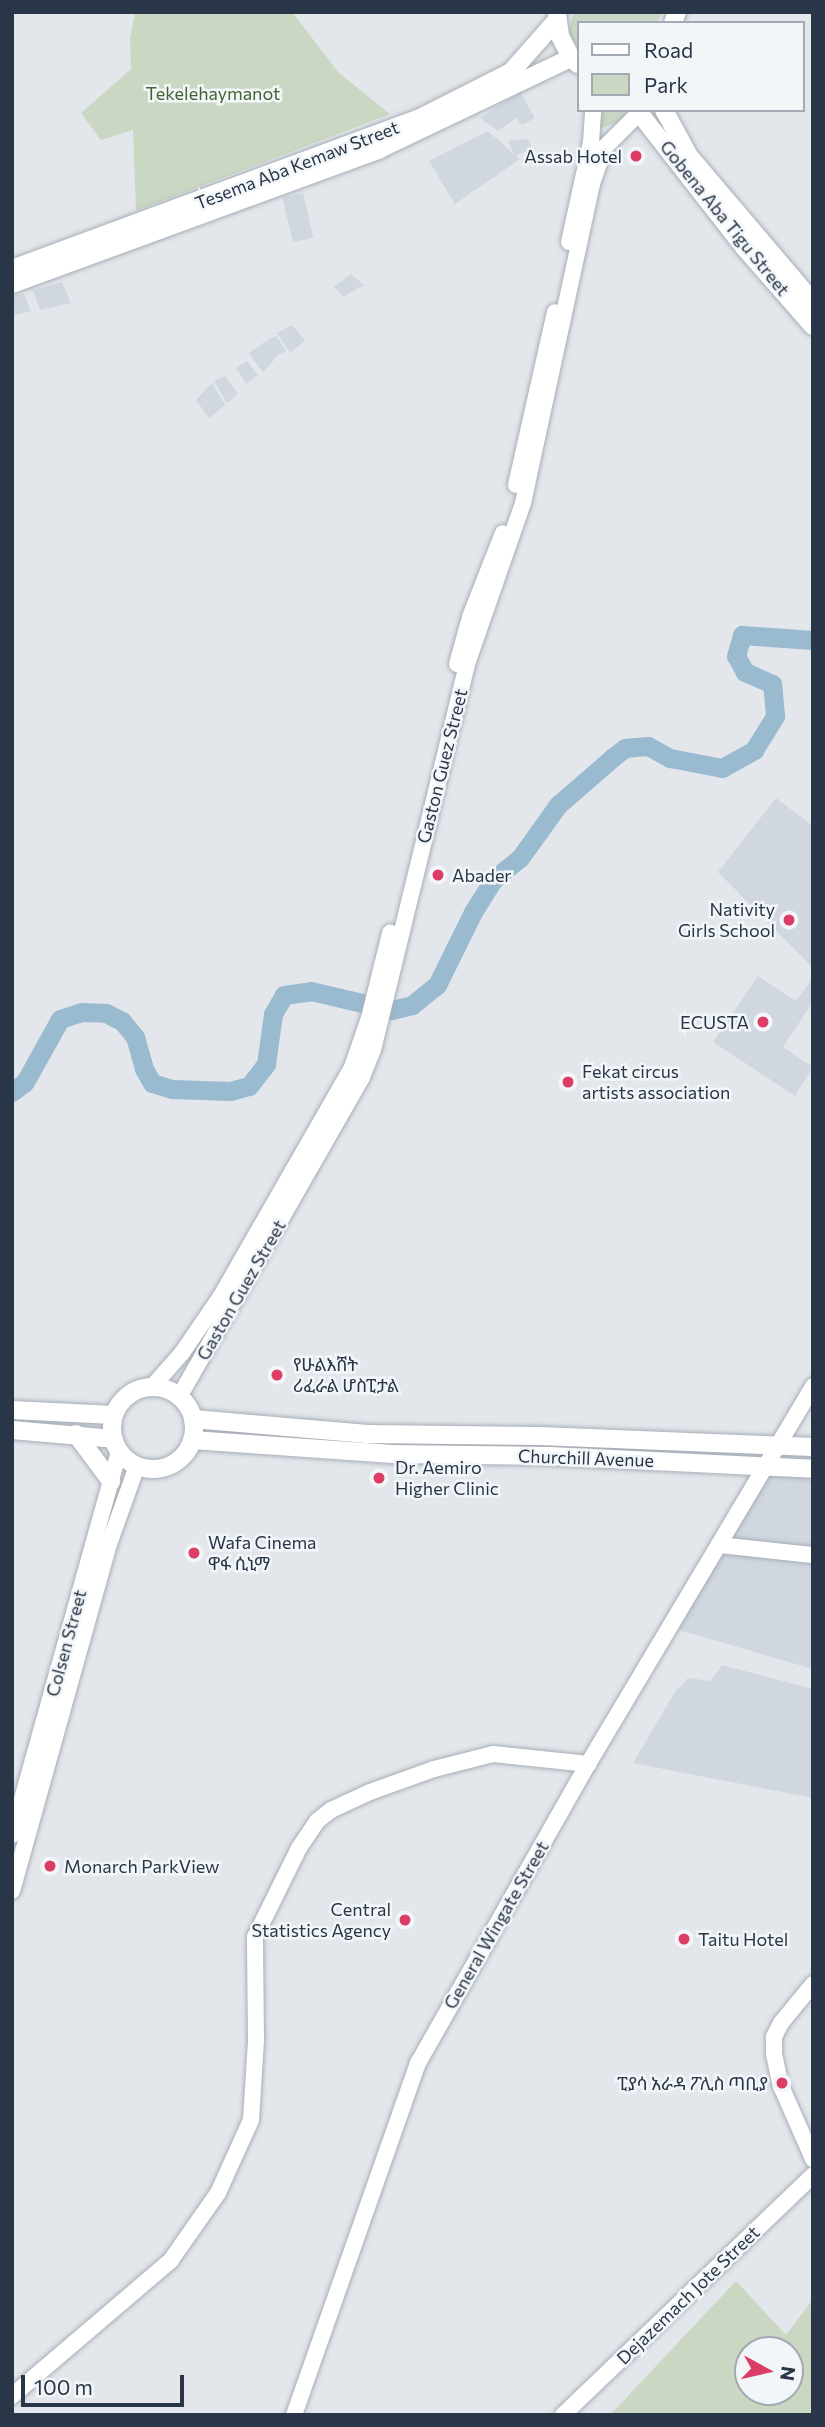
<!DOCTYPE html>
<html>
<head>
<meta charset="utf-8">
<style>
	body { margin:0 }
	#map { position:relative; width:825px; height:2427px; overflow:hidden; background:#e3e7ec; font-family:Commissioner,"Noto Sans Ethiopic",sans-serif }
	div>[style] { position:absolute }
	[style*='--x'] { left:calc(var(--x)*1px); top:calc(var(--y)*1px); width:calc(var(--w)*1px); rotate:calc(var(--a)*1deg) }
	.built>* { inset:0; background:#d0d7df; transform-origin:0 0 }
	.green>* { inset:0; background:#cad7c3 }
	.river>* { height:19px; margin:-9.5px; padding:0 9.5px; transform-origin:9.5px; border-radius:9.5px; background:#9abacf }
	.roads { filter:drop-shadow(0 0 2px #a7aeb7) drop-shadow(0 0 2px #a7aeb7) }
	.secondary>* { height:16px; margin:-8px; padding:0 8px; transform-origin:8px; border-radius:8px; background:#fff }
	.primary>* { height:18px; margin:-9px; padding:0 9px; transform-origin:9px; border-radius:9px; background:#fff }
	.primary>.ring { margin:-9px; padding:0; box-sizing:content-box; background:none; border:18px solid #fff; border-radius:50% }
	.dots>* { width:19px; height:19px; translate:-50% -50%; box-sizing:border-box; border:4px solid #f3f6f9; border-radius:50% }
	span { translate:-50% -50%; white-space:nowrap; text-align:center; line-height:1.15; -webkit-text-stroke:5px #f3f6f9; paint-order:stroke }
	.park-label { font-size:18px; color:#426434 }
	.poi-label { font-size:18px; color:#283647 }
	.right { translate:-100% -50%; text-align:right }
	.left { translate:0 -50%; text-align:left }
	.street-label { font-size:18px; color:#283647 }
	.frame { position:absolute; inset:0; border:14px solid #283647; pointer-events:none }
	.legend { position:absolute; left:577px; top:21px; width:228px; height:91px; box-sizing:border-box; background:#f3f6f9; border:2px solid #a2a9b2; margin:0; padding:9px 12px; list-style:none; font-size:21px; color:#283647 }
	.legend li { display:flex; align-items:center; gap:14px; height:35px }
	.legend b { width:35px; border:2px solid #a2a9b2 }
	.north { position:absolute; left:734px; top:2336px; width:70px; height:70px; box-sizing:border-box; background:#f3f6f9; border:2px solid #a2a9b2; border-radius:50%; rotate:98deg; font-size:19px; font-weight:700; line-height:28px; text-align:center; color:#283647 }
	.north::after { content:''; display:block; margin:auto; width:24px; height:32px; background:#dc3d65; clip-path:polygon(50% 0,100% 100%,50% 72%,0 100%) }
	.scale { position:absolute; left:21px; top:2375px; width:163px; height:32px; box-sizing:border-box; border:4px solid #283647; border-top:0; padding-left:9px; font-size:21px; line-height:24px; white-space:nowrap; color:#283647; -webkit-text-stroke:5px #f3f6f9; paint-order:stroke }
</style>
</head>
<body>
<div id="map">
	<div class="built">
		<i style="clip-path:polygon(520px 92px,535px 118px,522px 125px,516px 118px,498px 131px,480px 118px)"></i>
		<i style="clip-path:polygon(488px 131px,514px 154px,508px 141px,527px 139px,533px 149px,516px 155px,520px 159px,455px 204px,429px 161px)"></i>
		<i style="left:303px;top:193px;width:46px;height:21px;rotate:77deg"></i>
		<i style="clip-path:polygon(351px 274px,364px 285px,343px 297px,334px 287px)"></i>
		<i style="clip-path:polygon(62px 282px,71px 303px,40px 310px,33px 290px)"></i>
		<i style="clip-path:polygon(24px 294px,31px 311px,12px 316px,12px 296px)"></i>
		<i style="clip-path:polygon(292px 325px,305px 340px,290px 353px,277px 333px)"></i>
		<i style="clip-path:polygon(276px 336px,286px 351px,278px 355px,263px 373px,249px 353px,266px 341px,270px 345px,267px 340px)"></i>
		<i style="clip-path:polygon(247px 361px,258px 375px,246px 384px,236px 368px)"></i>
		<i style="clip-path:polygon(225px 376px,238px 394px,227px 403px,214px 381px)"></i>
		<i style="clip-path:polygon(212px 383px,225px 405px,209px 418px,196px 400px)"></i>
		<i style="clip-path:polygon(776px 798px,813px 826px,812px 967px,718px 872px)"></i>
		<i style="clip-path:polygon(758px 976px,796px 1001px,813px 978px,813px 1002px,783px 1047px,813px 1067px,795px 1096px,713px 1042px)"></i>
		<i style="clip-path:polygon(769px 1468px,813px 1471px,813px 1556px,723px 1546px)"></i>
		<i style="clip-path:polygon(719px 1552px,813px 1563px,813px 1669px,679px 1630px)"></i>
		<i style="clip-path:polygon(722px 1665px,813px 1689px,813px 1798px,633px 1763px,675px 1692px,688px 1678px,710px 1681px)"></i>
	</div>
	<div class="green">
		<i style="clip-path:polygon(135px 12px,292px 12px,339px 73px,390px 114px,136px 211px,133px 130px,101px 140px,81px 113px,131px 69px,130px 39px)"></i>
		<i style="clip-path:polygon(574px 12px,663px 12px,656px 23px,578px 23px,578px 49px,568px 32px)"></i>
		<i style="clip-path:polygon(601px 110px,621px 110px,629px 118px,599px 129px)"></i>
		<i style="clip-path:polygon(evenodd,736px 2281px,786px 2335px,813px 2299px,813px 2415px,610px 2415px,736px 2281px,790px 2350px,790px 2392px,748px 2392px,748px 2350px,790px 2350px)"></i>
	</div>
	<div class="river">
		<i style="--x:12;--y:1092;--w:16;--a:-38"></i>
		<i style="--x:25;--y:1082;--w:72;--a:-60.9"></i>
		<i style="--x:60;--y:1019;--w:22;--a:-18"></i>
		<i style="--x:81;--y:1012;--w:25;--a:2"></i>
		<i style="--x:106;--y:1013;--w:18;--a:27"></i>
		<i style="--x:122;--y:1021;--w:21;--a:51"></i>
		<i style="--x:135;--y:1037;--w:33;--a:74"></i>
		<i style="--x:144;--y:1069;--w:16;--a:60"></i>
		<i style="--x:152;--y:1083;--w:21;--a:17"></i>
		<i style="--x:172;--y:1089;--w:58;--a:2"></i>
		<i style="--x:230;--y:1091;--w:20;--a:-15"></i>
		<i style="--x:249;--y:1086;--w:28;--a:-52"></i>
		<i style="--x:266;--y:1064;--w:50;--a:-82"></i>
		<i style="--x:273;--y:1014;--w:22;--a:-60"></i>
		<i style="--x:284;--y:995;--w:27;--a:-8"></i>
		<i style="--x:311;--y:991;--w:83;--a:13.2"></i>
		<i style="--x:392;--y:1010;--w:21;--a:-14"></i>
		<i style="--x:412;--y:1005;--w:32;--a:-39"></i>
		<i style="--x:437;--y:985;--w:81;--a:-63.7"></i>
		<i style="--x:473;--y:912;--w:39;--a:-58"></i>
		<i style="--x:494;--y:879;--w:33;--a:-39"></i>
		<i style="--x:520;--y:858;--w:65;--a:-54.4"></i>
		<i style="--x:558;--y:805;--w:72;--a:-41"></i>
		<i style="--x:612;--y:758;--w:16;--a:-38"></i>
		<i style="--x:625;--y:748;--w:23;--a:-5"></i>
		<i style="--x:648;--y:746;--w:25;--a:29"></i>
		<i style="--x:670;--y:758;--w:53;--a:10.9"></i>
		<i style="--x:722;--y:768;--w:37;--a:-29"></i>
		<i style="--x:754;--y:750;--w:40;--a:-58"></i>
		<i style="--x:775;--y:716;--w:32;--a:-95"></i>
		<i style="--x:772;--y:684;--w:30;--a:-156"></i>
		<i style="--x:745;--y:672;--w:18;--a:-119"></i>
		<i style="--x:736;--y:656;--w:22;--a:-74"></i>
		<i style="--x:742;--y:635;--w:71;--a:4"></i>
	</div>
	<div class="roads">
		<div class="secondary">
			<i style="--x:569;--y:242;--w:102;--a:-77.6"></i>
			<i style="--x:591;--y:142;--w:32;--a:-86"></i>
			<i style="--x:516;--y:485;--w:177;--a:-77.3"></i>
			<i style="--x:457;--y:664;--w:49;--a:-74.5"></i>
			<i style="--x:470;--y:617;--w:90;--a:-68.6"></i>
			<i style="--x:152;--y:1387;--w:45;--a:-48.6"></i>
			<i style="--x:182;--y:1353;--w:69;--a:-55.6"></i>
			<i style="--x:221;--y:1296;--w:264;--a:-60.2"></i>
			<i style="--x:352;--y:1067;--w:52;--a:-70.9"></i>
			<i style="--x:369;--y:1018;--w:88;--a:-76.1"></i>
			<i style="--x:179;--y:1397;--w:369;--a:-60.2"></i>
			<i style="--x:362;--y:1077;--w:29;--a:-68"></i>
			<i style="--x:373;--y:1050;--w:397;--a:-76.3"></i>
			<i style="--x:467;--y:664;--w:170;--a:-70.8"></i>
			<i style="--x:523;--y:503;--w:326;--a:-77.8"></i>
			<i style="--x:592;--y:184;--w:39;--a:-71"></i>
			<i style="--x:605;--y:147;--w:48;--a:-45"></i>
			<i style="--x:719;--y:1545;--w:95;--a:6.1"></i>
			<i style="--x:12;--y:1835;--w:399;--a:-74.4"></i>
			<i style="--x:12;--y:1891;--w:360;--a:-74.4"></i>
			<i style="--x:109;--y:1544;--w:83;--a:-70.3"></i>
			<i style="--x:813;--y:1984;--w:50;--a:129.4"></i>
			<i style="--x:781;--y:2023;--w:16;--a:117"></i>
			<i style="--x:774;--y:2037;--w:17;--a:90"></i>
			<i style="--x:774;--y:2054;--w:33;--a:78"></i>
			<i style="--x:781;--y:2086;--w:80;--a:66.3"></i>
			<i style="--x:12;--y:2396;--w:209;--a:-40.5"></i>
			<i style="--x:171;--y:2260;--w:82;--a:-55"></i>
			<i style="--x:218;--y:2193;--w:80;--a:-65.7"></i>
			<i style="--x:251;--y:2120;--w:80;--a:-86.4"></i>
			<i style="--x:256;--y:2040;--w:103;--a:-90.6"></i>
			<i style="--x:255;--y:1937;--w:99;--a:-63.7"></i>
			<i style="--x:299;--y:1848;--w:32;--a:-56"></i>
			<i style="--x:317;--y:1821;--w:18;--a:-38"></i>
			<i style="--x:331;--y:1810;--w:43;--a:-24.8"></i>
			<i style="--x:370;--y:1792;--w:68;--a:-19.8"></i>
			<i style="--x:434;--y:1769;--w:61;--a:-14.3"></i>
			<i style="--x:493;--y:1754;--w:96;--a:6"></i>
			<i style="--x:294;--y:2415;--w:373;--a:-70.6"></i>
			<i style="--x:418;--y:2063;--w:344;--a:-60.4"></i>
			<i style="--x:588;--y:1764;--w:440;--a:-59.2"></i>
			<i style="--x:563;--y:2415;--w:347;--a:-43.8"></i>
		</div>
		<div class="primary">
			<i style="--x:557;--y:14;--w:22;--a:82"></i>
			<i style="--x:560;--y:36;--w:25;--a:63"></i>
			<i style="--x:571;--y:58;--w:9;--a:41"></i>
			<i style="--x:673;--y:23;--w:12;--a:-70"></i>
			<i style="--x:637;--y:110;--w:174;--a:52"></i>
			<i style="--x:744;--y:247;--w:105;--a:48.9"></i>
			<i style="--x:664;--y:110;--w:52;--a:61.5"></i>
			<i style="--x:689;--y:156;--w:192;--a:49.7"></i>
			<i style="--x:12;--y:269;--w:433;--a:-20.3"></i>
			<i style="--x:418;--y:119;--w:104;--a:-26.8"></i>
			<i style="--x:511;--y:72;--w:69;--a:-48.5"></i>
			<i style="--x:12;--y:284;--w:392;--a:-20.1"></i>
			<i style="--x:380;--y:149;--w:212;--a:-25.5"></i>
			<i class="ring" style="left:112px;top:1387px;width:64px;height:64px"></i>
			<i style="--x:12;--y:1410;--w:102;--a:2.8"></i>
			<i style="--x:193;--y:1419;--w:175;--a:4.9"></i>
			<i style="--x:367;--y:1434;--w:173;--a:0.7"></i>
			<i style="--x:540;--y:1436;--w:273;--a:2.3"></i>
			<i style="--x:12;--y:1430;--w:102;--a:5"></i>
			<i style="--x:76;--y:1434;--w:59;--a:53.3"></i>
			<i style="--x:192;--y:1440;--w:201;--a:4"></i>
			<i style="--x:393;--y:1454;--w:157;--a:0.7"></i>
			<i style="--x:550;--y:1456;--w:263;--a:2.8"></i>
		</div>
	</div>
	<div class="dots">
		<i style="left:636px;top:156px;background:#dc3d65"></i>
		<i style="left:438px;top:875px;background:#dc3d65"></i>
		<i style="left:789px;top:920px;background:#dc3d65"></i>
		<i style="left:763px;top:1022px;background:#dc3d65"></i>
		<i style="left:568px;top:1082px;background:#dc3d65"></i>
		<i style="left:277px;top:1375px;background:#dc3d65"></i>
		<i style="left:379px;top:1478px;background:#dc3d65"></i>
		<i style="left:194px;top:1553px;background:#dc3d65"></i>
		<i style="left:50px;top:1866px;background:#dc3d65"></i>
		<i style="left:405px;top:1920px;background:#dc3d65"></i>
		<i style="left:684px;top:1939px;background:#dc3d65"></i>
		<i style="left:782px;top:2083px;background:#dc3d65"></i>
	</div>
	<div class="park-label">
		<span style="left:213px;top:93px">Tekelehaymanot</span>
	</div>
	<div class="poi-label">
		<span class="right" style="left:622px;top:156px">Assab Hotel</span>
		<span class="left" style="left:452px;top:875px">Abader</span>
		<span class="right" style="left:775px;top:920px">Nativity<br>Girls School</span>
		<span class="right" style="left:749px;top:1022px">ECUSTA</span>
		<span class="left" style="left:582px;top:1082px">Fekat circus<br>artists association</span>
		<span class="left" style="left:293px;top:1375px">የሁልእሸት<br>ሪፈራል ሆስፒታል</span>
		<span class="left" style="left:395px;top:1478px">Dr. Aemiro<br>Higher Clinic</span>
		<span class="left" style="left:208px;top:1553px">Wafa Cinema<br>ዋፋ ሲኒማ</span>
		<span class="left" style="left:64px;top:1866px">Monarch ParkView</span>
		<span class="right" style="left:391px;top:1920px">Central<br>Statistics Agency</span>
		<span class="left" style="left:698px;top:1939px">Taitu Hotel</span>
		<span class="right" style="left:768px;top:2083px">ፒያሳ አራዳ ፖሊስ ጣቢያ</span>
	</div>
	<div class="street-label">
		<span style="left:297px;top:165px;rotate:-21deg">Tesema Aba Kemaw Street</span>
		<span style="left:725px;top:218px;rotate:51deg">Gobena Aba Tigu Street</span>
		<span style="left:442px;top:766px;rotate:-76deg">Gaston Guez Street</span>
		<span style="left:241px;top:1290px;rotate:-60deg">Gaston Guez Street</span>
		<span style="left:586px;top:1458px;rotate:2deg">Churchill Avenue</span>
		<span style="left:66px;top:1643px;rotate:-75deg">Colsen Street</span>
		<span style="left:496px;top:1925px;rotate:-60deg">General Wingate Street</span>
		<span style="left:688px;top:2295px;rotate:-44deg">Dejazemach Jote Street</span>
	</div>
	<div class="frame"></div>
	<ul class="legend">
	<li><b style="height:9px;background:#fff"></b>Road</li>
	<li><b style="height:19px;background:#cad7c3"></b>Park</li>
	</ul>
	<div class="north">N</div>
	<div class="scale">100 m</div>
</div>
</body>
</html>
